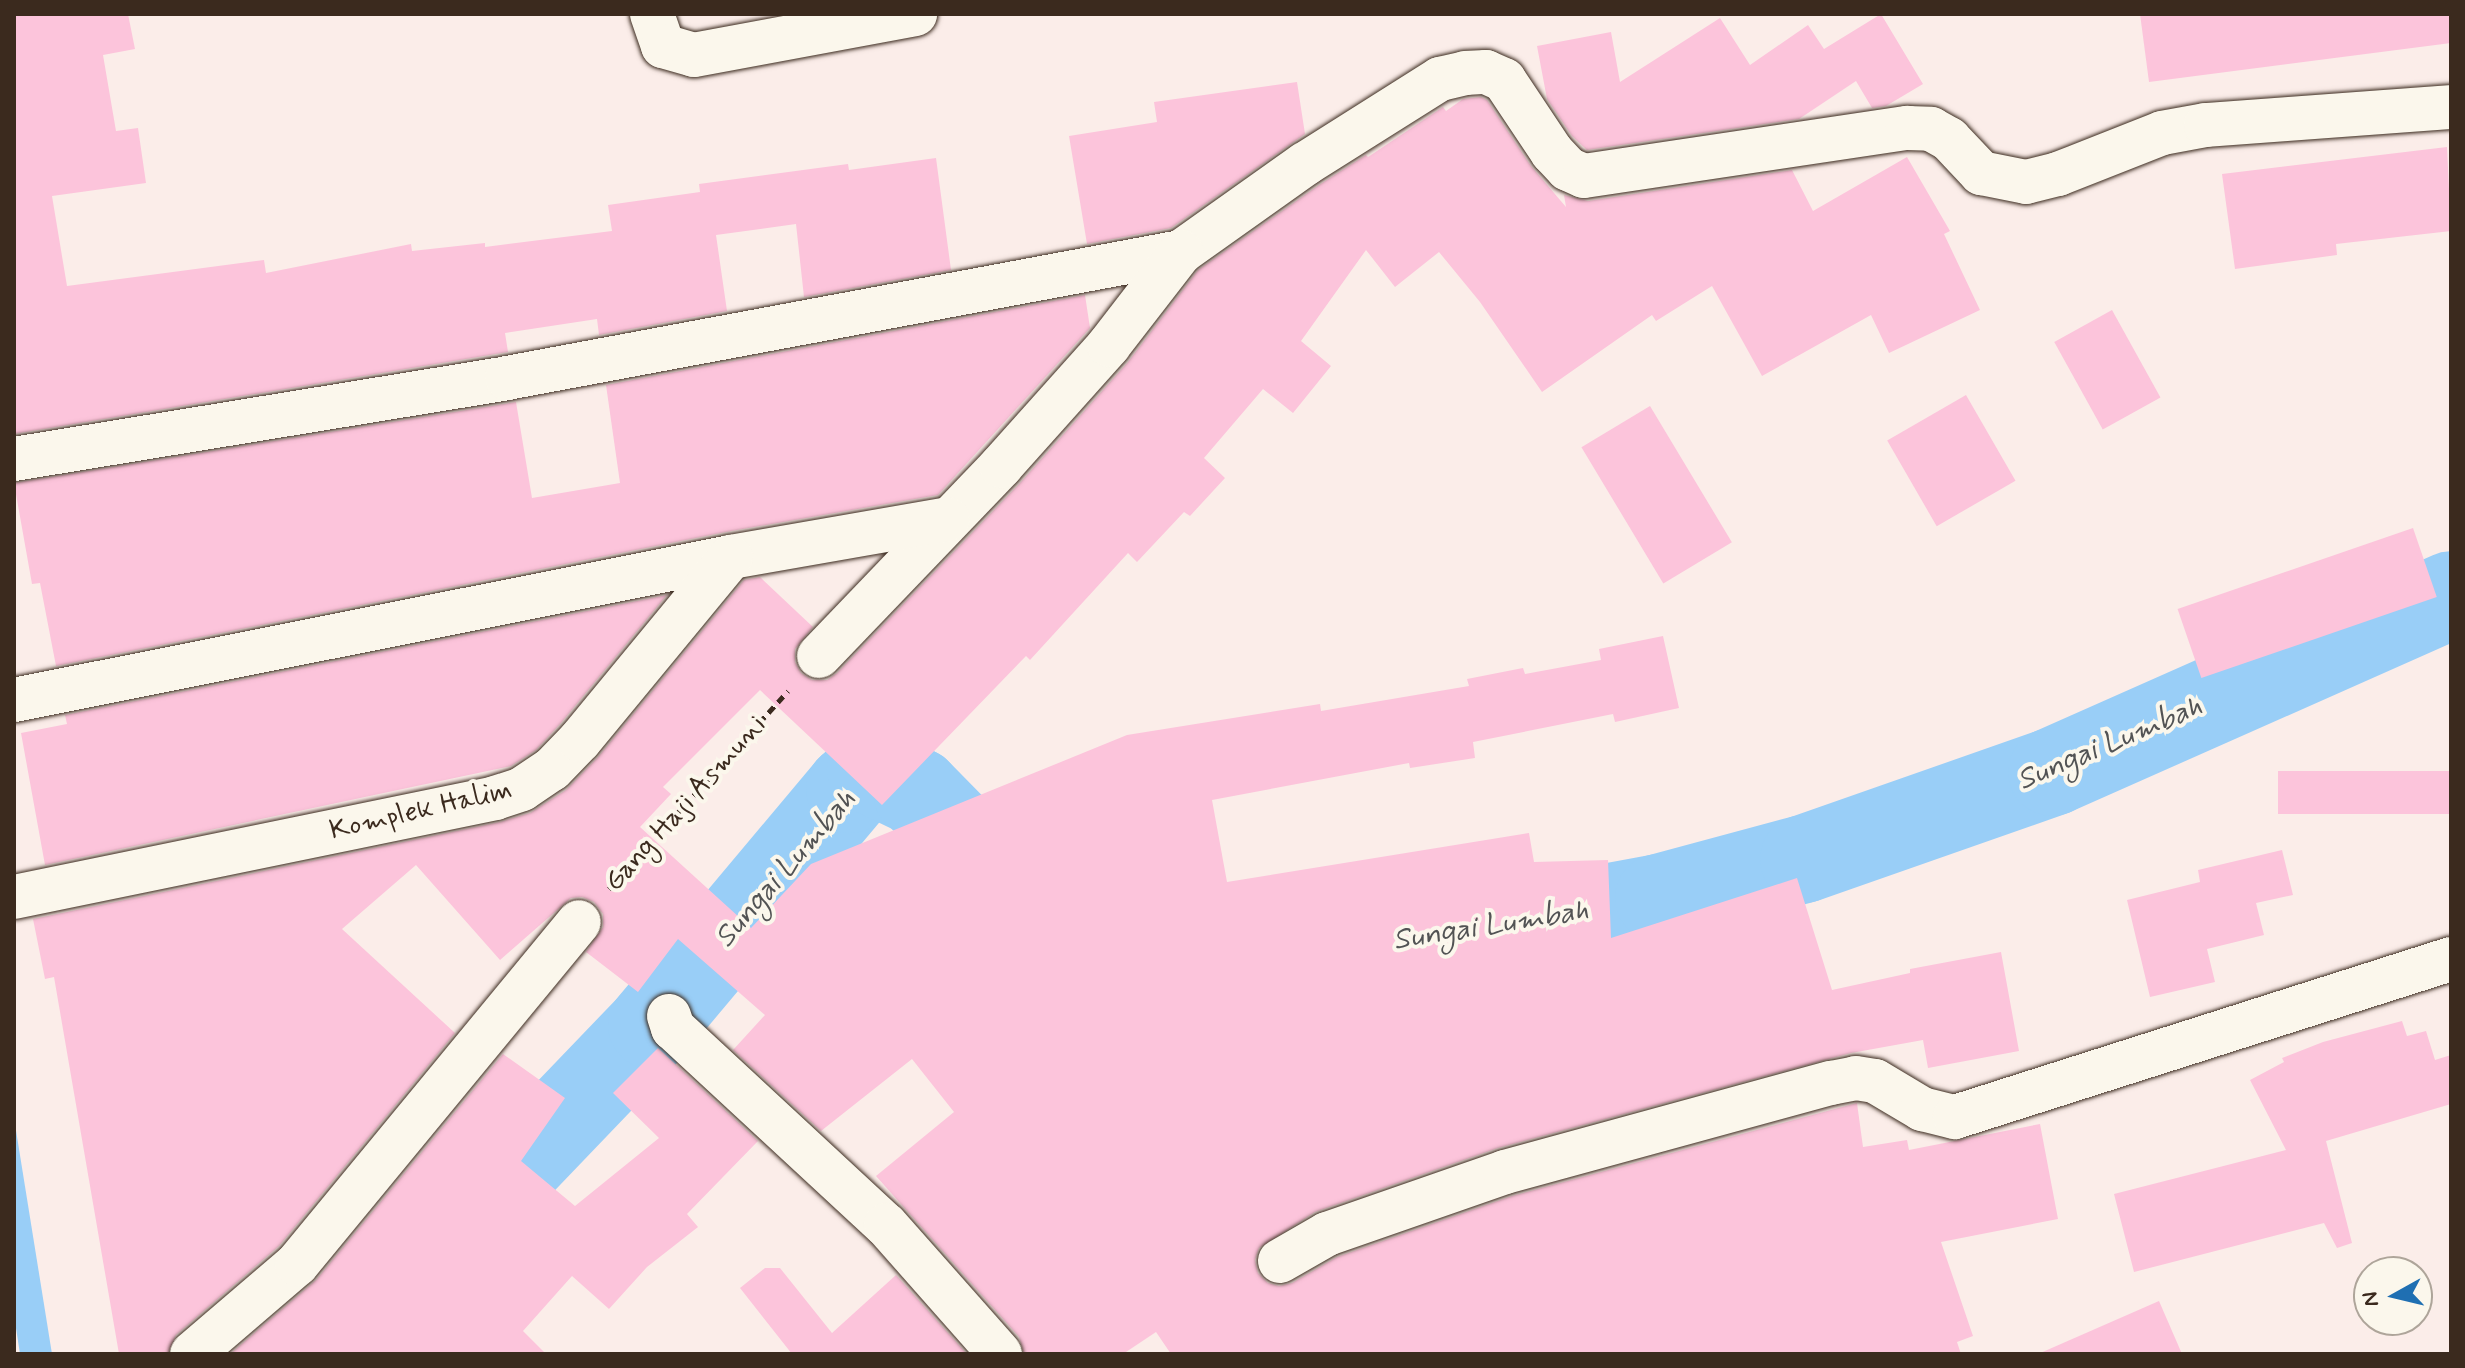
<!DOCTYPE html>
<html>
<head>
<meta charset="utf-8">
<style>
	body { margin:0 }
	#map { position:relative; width:2465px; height:1368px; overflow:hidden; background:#fbede9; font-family:Mynerve,sans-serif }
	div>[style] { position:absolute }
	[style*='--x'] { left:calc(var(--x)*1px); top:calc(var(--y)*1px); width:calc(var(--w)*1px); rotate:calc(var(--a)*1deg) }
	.water>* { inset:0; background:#99cef7 }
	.river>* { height:88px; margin:-44px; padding:0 44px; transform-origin:44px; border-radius:44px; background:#99cef7 }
	.building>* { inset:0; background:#fcc4db; transform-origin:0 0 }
	.path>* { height:5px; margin-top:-2.5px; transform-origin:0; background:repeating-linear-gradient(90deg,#3b2a1e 0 8px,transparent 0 14px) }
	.roads { filter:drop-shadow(0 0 2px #3b2a1e) drop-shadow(0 0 2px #3b2a1e) }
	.minor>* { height:44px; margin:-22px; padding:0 22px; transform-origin:22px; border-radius:22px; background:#fbf7ec }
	span { translate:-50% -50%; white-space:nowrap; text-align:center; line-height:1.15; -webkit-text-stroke:8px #fbf7ec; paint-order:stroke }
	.street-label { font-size:28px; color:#3b2a1e }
	.water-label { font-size:30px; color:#525354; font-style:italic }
	.frame { position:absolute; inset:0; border:16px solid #3b2a1e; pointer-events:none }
	.north { position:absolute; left:2353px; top:1256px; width:80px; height:80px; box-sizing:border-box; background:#fbf7ec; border:2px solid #aea59a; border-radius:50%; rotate:262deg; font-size:22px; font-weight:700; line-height:32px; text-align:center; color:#3b2a1e }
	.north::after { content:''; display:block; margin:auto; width:28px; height:36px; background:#1f6fb2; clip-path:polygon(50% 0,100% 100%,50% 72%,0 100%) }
</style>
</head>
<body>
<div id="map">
	<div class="water">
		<i style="clip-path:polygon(14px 1118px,52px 1354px,20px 1354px,14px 1315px)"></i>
	</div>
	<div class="river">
		<i style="--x:1492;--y:929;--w:170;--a:-10.5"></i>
		<i style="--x:1659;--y:898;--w:150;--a:-15.1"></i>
		<i style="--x:1804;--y:859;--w:263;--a:-19.3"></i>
		<i style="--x:2052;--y:772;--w:436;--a:-23.9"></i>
		<i style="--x:337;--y:1354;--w:455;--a:-46.2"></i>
		<i style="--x:652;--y:1025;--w:308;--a:-50"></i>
		<i style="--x:850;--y:789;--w:28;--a:-42"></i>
		<i style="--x:871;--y:770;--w:51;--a:25.6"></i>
		<i style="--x:917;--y:792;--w:151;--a:45.5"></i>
	</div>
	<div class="building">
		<i style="clip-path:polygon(14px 14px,128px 14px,135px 49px,103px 55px,116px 131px,138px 128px,146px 183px,52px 196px,67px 286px,264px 260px,266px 273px,411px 244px,412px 251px,485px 243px,485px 247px,612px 231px,608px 205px,700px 192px,699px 184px,848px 164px,849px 170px,936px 158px,951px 270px,804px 297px,796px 224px,716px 235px,727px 311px,599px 335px,597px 319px,505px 333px,508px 352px,14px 434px)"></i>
		<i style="clip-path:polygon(1881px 14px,1923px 84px,1886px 106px,1872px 108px,1856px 81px,1799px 119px,1587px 150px,1572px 136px,1547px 99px,1537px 46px,1611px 32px,1620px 82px,1720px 18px,1750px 65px,1808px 25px,1824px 49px)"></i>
		<i style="clip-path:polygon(2140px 14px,2451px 14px,2451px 43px,2149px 82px)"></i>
		<i style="clip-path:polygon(1297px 82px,1305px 134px,1171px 228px,1087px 244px,1069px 136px,1157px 122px,1154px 102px)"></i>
		<i style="clip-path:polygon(1481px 97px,1487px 100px,1531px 166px,1566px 207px,1564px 195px,1588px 201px,1792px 170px,1813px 211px,1907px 157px,1950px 231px,1944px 234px,1980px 310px,1889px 353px,1871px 315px,1762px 376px,1712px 286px,1656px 321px,1652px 315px,1542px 392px,1480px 302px,1439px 252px,1395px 287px,1366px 250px,1301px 341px,1331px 366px,1293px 413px,1263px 389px,1204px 458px,1225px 478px,1190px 516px,1184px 512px,1137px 562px,1128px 553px,1030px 660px,1026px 656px,882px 805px,760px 690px,663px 787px,671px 794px,640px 827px,751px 928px,811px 864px,1127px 735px,1320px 704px,1321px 711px,1469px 686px,1467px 679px,1523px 668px,1525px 674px,1601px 660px,1599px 649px,1663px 636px,1679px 708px,1615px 722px,1613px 714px,1473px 742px,1475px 758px,1410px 768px,1409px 763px,1212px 800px,1227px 882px,1529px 833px,1534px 862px,1608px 860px,1611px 938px,1797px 878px,1832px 990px,1910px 973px,1910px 969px,2001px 952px,2019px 1051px,1928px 1068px,1923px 1040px,1851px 1053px,1498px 1148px,1315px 1212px,1259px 1248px,1255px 1260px,1258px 1273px,1268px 1283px,1279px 1286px,1292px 1283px,1337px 1257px,1512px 1196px,1857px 1103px,1863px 1147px,1907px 1140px,1909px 1150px,2040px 1124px,2058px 1219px,1941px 1242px,1973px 1336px,1957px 1342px,1961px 1354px,1171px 1354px,1156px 1332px,1123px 1354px,1024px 1354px,1019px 1337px,876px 1176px,954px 1112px,912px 1059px,821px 1131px,733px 1050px,765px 1015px,678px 939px,638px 992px,586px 952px,603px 927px,603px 914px,594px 902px,582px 897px,571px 898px,500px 960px,416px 865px,342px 929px,455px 1033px,279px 1246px,176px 1335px,168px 1354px,119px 1354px,54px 977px,45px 979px,33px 919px,500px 822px,530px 813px,566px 790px,598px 757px,744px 580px,760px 577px,813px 627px,795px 649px,795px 662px,801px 673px,812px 680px,827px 680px,837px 673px,1020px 483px,1128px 362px,1198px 270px,1319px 185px,1366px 155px,1368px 157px,1443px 107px,1446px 111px,1463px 99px)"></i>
		<i style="clip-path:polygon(2447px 147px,2451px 231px,2336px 244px,2337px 255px,2235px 269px,2222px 174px)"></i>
		<i style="clip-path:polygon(1085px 295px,1090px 328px,938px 495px,726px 532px,56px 666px,40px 583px,32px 584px,14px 483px,516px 402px,532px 498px,620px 483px,606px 385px)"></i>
		<i style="left:2112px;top:310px;width:100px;height:66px;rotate:61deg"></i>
		<i style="left:1966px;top:395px;width:99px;height:91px;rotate:60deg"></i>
		<i style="left:1650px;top:406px;width:159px;height:80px;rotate:59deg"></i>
		<i style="left:2413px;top:528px;width:73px;height:249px;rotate:71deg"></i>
		<i style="clip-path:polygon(667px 595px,561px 723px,536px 750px,511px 766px,45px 865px,21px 733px,67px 724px,65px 715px)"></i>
		<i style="left:2451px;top:771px;width:43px;height:173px;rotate:90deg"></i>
		<i style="clip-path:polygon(2282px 850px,2293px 895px,2256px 903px,2264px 935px,2207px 949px,2215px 982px,2150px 997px,2127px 900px,2200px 882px,2198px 870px)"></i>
		<i style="clip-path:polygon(2402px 1021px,2407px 1036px,2426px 1031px,2435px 1060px,2451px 1055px,2451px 1104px,2326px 1141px,2352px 1243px,2337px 1248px,2324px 1223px,2134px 1272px,2114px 1194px,2286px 1150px,2250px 1080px,2284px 1062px,2282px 1058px,2323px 1042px)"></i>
		<i style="clip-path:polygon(658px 1048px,758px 1141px,687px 1214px,698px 1227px,647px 1267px,609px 1309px,572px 1276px,523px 1331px,546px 1354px,230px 1354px,316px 1280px,503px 1054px,565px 1098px,521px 1161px,575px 1206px,659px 1138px,613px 1093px)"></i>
		<i style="clip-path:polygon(765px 1268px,780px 1268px,832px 1333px,896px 1275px,967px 1354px,792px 1354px,740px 1288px)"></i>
		<i style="clip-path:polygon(2159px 1301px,2182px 1354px,2038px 1354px)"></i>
	</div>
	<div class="path">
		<i style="--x:609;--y:889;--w:267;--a:-47.9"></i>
	</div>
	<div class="roads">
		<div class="minor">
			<i style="--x:652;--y:14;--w:34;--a:71"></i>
			<i style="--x:663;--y:46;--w:32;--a:16"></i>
			<i style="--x:694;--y:55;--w:225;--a:-10.5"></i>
			<i style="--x:14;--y:459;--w:500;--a:-9.3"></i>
			<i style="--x:507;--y:378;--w:686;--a:-10.59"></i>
			<i style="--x:1181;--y:252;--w:152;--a:-35.4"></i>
			<i style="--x:1305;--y:164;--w:160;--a:-32.2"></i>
			<i style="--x:1440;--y:79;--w:26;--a:-13"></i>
			<i style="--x:1465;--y:73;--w:21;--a:-3"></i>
			<i style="--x:1486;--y:72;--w:20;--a:24"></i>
			<i style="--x:1504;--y:80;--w:87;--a:56.3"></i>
			<i style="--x:1552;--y:152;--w:23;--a:47"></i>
			<i style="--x:1568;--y:169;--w:17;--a:24"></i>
			<i style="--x:1584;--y:176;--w:327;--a:-8.5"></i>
			<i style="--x:1907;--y:128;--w:24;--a:2"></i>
			<i style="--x:1931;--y:129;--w:21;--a:29"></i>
			<i style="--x:1949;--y:139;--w:47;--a:46.7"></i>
			<i style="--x:1981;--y:173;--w:46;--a:11.3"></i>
			<i style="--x:2026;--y:182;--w:33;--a:-14"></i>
			<i style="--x:2058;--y:174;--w:112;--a:-21.5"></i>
			<i style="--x:2162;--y:133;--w:45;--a:-10.3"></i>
			<i style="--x:2206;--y:125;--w:246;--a:-4.2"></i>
			<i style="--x:819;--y:656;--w:263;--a:-46.2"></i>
			<i style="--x:1001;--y:466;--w:162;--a:-48.2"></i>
			<i style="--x:1109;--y:345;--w:118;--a:-52.3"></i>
			<i style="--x:14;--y:700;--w:731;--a:-11.28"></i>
			<i style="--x:731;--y:557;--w:220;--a:-9.9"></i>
			<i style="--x:14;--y:897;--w:491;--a:-11.6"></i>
			<i style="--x:495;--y:798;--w:28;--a:-18"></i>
			<i style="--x:522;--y:789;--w:36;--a:-34"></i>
			<i style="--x:552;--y:769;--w:40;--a:-46"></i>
			<i style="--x:580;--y:740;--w:237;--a:-50.5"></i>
			<i style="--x:669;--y:1016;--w:13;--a:72"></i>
			<i style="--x:673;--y:1028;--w:290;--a:42.8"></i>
			<i style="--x:886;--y:1225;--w:172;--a:48.5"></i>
			<i style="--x:1280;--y:1261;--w:54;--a:-29.9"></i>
			<i style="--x:1327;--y:1234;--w:188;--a:-19.2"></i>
			<i style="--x:1505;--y:1172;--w:338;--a:-15.3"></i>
			<i style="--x:1831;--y:1083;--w:25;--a:-11"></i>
			<i style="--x:1856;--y:1078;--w:19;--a:9"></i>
			<i style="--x:1875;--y:1081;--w:55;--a:30.8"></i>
			<i style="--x:1922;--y:1109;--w:34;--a:14"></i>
			<i style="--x:1955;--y:1117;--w:521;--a:-17.67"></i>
			<i style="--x:192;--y:1354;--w:138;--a:-40.6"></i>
			<i style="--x:297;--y:1264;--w:443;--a:-50.5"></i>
		</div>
	</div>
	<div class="street-label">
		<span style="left:686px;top:804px;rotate:-48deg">Gang Haji Asmuni</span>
		<span style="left:421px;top:811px;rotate:-13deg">Komplek Halim</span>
	</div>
	<div class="water-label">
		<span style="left:2110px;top:744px;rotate:-23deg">Sungai Lumbah</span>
		<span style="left:786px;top:869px;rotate:-49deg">Sungai Lumbah</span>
		<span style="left:1491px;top:926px;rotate:-9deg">Sungai Lumbah</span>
	</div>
	<div class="frame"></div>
	<div class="north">N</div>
</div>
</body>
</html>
